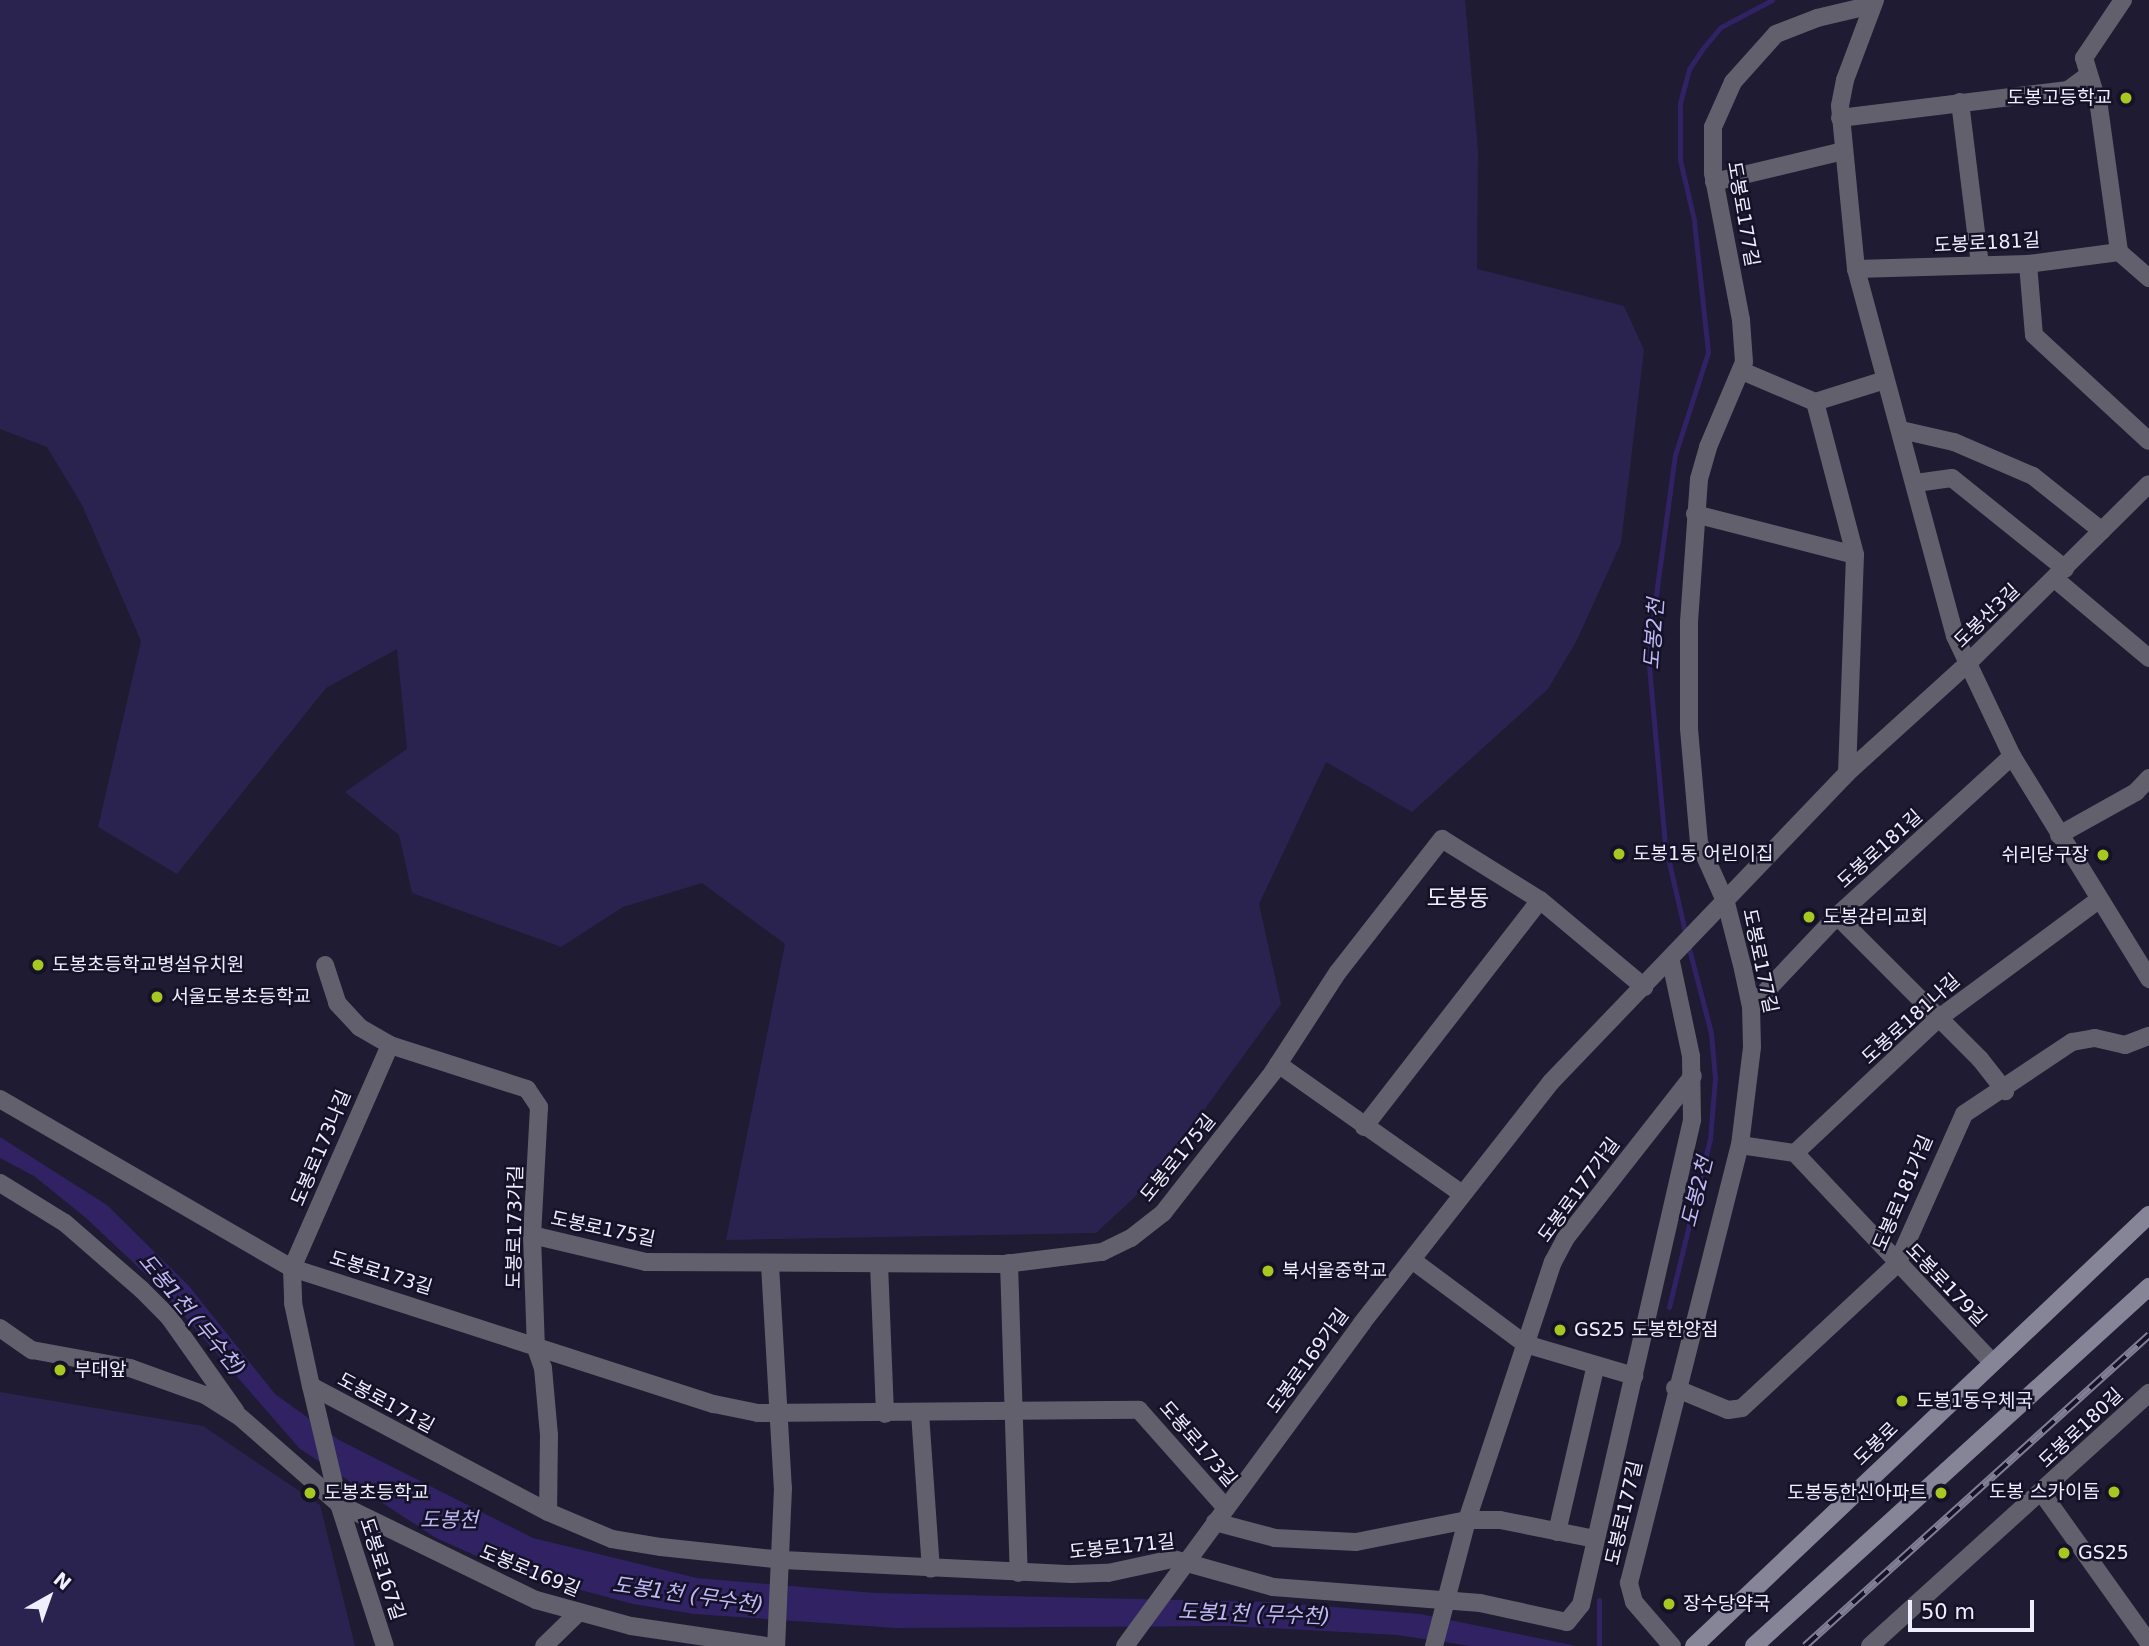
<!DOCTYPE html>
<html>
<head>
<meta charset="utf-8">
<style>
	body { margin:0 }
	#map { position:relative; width:2149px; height:1646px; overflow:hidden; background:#1e1b32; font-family:"DejaVu Sans","Noto Sans KR",sans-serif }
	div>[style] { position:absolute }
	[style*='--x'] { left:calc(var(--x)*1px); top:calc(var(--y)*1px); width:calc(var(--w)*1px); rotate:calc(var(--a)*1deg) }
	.green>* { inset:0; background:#2b234f }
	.water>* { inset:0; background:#312263 }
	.stream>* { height:5px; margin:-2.5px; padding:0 2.5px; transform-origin:2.5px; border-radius:2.5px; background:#312263 }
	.minor>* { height:18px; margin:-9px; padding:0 9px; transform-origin:9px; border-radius:9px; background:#61606c }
	.secondary>* { height:18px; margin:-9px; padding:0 9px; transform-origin:9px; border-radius:9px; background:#868598 }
	.rail>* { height:8px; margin-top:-4px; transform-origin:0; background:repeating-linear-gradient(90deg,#151228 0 16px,#817f93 0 32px); box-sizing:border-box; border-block:2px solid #817f93 }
	.dots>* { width:19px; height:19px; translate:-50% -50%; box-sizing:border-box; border:4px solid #151228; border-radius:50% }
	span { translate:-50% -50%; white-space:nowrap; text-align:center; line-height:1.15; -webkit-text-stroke:5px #151228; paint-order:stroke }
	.poi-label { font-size:19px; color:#efeeff }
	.right { translate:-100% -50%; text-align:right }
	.left { translate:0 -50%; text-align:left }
	.street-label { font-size:19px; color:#efeeff }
	.water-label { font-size:21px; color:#bfb9f5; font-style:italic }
	.quarter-label { font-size:23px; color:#efeeff }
	.north { position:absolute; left:14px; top:1562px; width:70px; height:70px; -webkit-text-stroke:5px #151228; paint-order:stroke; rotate:40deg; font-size:19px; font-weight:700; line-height:28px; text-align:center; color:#efeeff }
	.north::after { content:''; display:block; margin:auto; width:24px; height:32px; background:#efeeff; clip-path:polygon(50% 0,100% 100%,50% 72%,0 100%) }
	.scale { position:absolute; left:1908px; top:1600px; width:126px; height:32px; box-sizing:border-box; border:4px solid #efeeff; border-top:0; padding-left:9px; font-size:21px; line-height:24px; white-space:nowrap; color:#efeeff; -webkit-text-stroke:5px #151228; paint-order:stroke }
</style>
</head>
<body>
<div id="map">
	<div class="green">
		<i style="clip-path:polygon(0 0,1465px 0,1478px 150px,1477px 269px,1624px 306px,1644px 350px,1621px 543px,1576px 642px,1548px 689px,1412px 812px,1326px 762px,1259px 904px,1281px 1004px,1153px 1180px,1096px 1233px,726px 1240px,785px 944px,702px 883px,623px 907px,561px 947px,412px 893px,399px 835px,345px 792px,407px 749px,397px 649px,326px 688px,177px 874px,98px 827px,141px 641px,82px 505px,47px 447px,0 429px)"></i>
		<i style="clip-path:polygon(0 1392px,203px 1426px,320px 1505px,355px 1646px,0 1646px)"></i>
	</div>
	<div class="water">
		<i style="clip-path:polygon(0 1137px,107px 1205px,189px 1286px,275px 1394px,339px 1440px,533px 1538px,697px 1578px,875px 1593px,1272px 1602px,1420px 1614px,1577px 1646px,1471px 1646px,1397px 1635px,1231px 1626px,896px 1628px,694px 1614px,633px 1604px,513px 1572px,436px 1538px,300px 1449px,159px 1287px,86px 1218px,34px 1176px,0 1158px)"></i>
	</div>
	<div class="stream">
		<i style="--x:1686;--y:936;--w:93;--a:-103"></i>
		<i style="--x:1665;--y:845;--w:192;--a:-95.1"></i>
		<i style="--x:1648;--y:654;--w:201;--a:-82.3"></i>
		<i style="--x:1675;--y:455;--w:108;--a:-72.2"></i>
		<i style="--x:1708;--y:352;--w:133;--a:-96.1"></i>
		<i style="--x:1694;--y:220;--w:62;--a:-103.1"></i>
		<i style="--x:1680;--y:160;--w:57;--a:-90"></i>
		<i style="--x:1680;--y:103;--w:35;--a:-75"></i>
		<i style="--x:1689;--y:69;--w:27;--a:-56"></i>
		<i style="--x:1704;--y:47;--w:26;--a:-50"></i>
		<i style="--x:1721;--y:27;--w:58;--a:-27.9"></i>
		<i style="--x:1669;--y:1307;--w:173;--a:-76.3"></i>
		<i style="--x:1710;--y:1139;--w:61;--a:-85.3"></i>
		<i style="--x:1715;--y:1078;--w:45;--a:-95.1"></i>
		<i style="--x:1711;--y:1033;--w:91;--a:-104.6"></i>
		<i style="--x:1599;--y:1600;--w:46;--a:90"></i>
	</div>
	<div class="minor">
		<i style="--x:1875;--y:0;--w:85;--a:110.6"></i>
		<i style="--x:1845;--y:80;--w:26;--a:101"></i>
		<i style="--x:1840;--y:106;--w:164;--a:84.4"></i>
		<i style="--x:1856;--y:269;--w:380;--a:74.9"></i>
		<i style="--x:1955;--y:636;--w:133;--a:64.6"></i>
		<i style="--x:2012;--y:756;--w:262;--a:58.4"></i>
		<i style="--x:2123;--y:0;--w:70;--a:123.9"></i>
		<i style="--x:2084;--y:58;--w:51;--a:73"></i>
		<i style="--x:2099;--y:107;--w:146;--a:82.1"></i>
		<i style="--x:2119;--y:252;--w:40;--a:41"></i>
		<i style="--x:1960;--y:102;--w:164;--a:83"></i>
		<i style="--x:1840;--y:118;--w:230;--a:-7"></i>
		<i style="--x:2068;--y:90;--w:24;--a:-36"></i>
		<i style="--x:1714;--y:182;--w:133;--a:-13.5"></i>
		<i style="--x:2028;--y:264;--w:71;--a:85.2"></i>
		<i style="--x:2034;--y:335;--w:156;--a:42.7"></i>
		<i style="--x:1856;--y:269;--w:172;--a:-1.7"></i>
		<i style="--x:2028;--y:264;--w:92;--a:-7.5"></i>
		<i style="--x:1742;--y:371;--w:79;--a:23"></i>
		<i style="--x:1815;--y:402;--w:73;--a:-17.4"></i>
		<i style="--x:1815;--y:402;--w:158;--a:75.3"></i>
		<i style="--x:1855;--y:555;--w:218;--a:92.1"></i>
		<i style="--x:1901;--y:430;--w:54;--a:12.8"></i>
		<i style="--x:1954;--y:442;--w:86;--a:23.3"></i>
		<i style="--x:2033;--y:476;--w:88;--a:38.6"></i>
		<i style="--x:1916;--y:483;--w:36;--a:-8"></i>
		<i style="--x:1952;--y:478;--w:145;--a:38.8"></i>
		<i style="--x:1695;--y:514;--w:165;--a:14.4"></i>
		<i style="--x:2055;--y:579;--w:123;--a:40"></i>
		<i style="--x:2059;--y:835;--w:88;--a:-29.2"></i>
		<i style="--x:2136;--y:792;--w:19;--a:-47"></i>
		<i style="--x:1837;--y:916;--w:202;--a:45"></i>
		<i style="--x:1980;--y:1059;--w:41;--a:52"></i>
		<i style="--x:325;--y:965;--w:40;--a:72"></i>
		<i style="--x:337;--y:1003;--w:33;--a:47"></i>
		<i style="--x:359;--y:1027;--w:36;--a:30"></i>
		<i style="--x:390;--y:1045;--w:144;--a:17.8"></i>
		<i style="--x:527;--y:1089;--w:22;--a:56"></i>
		<i style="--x:539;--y:1107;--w:128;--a:93.1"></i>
		<i style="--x:532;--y:1235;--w:113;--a:88"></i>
		<i style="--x:536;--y:1348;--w:21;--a:71"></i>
		<i style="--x:543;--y:1368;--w:67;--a:84.9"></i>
		<i style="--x:549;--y:1435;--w:77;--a:90.7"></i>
		<i style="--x:1751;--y:1007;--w:125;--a:-46.6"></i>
		<i style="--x:1837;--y:916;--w:237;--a:-42.4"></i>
		<i style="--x:390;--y:1045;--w:244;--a:113.7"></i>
		<i style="--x:292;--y:1268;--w:35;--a:88"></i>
		<i style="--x:293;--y:1303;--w:85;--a:77.8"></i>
		<i style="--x:311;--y:1386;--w:268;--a:28"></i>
		<i style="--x:548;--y:1512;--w:69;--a:22.9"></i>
		<i style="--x:612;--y:1539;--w:50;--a:9.3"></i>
		<i style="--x:661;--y:1547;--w:123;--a:6.1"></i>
		<i style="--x:783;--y:1560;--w:289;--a:2.8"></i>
		<i style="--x:1072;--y:1574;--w:36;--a:-2"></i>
		<i style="--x:1108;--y:1573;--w:66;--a:-12.2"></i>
		<i style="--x:1173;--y:1559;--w:104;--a:15.6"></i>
		<i style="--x:1273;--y:1587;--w:208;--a:4.4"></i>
		<i style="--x:1480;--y:1603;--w:89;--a:12.3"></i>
		<i style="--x:1567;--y:1622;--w:22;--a:-51"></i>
		<i style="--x:1581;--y:1605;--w:498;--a:-77.1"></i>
		<i style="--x:1692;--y:1120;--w:64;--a:-90.9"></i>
		<i style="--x:1691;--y:1056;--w:96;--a:-102"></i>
		<i style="--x:1278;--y:1064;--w:224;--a:35.2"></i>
		<i style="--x:0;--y:1099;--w:337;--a:30.1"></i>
		<i style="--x:292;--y:1268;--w:443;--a:17.9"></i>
		<i style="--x:714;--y:1404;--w:45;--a:11.6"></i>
		<i style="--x:758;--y:1413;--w:381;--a:-0.5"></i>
		<i style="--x:1139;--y:1410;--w:131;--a:48.4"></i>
		<i style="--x:1364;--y:1127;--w:287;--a:-52.2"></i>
		<i style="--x:1740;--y:1145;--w:56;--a:8.3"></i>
		<i style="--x:1795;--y:1153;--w:287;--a:46.7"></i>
		<i style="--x:1795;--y:1153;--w:197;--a:-43.2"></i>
		<i style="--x:1939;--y:1018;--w:197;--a:-36.5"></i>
		<i style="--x:0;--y:1183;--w:76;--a:31.6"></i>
		<i style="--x:65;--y:1223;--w:101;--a:41"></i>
		<i style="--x:141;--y:1289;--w:40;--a:45"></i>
		<i style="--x:169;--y:1317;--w:116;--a:54.8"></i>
		<i style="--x:532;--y:1235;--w:117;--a:13.3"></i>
		<i style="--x:646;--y:1262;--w:359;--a:0.3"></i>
		<i style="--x:1005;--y:1264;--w:98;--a:-7.1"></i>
		<i style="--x:1102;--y:1252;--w:32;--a:-26"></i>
		<i style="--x:1131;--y:1238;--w:41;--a:-38"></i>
		<i style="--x:1163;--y:1213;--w:179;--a:-52"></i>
		<i style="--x:1273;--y:1072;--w:119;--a:-57"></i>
		<i style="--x:1338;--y:972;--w:169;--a:-52"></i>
		<i style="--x:1442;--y:839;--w:115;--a:31.9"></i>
		<i style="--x:1540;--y:900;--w:136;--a:39.9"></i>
		<i style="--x:1412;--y:1260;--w:141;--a:36.6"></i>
		<i style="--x:1525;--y:1344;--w:114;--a:16.4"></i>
		<i style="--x:1009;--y:1263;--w:310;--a:88.2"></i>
		<i style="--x:879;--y:1264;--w:150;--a:87.7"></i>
		<i style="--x:770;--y:1265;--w:223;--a:86.7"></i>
		<i style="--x:783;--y:1488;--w:158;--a:92.5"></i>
		<i style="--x:0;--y:1328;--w:39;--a:35"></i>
		<i style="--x:32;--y:1350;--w:100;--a:10.4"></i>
		<i style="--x:130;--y:1368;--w:80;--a:19.8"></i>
		<i style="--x:205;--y:1395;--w:41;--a:32.2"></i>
		<i style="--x:240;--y:1417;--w:132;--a:41.3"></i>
		<i style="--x:339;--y:1504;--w:219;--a:26"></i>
		<i style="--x:536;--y:1600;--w:98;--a:15.3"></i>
		<i style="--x:631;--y:1626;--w:136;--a:8.4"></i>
		<i style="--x:311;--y:1386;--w:121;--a:76.7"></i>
		<i style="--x:339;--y:1504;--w:149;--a:72.1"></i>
		<i style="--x:1675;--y:1388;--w:57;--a:22.5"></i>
		<i style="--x:1728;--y:1410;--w:14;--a:-8"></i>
		<i style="--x:1742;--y:1408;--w:212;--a:-42.9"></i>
		<i style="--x:1897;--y:1264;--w:164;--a:-65.9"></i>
		<i style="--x:1964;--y:1114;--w:130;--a:-33.7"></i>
		<i style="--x:2072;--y:1042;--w:23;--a:-10"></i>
		<i style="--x:2095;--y:1038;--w:31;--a:13"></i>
		<i style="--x:2125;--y:1045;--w:26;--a:-21"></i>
		<i style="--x:920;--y:1413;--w:156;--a:86"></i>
		<i style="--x:2042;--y:1493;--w:184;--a:54.5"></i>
		<i style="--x:1215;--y:1522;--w:62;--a:14.9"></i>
		<i style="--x:1275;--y:1538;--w:81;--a:2.8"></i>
		<i style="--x:1356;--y:1542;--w:113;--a:-11.2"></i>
		<i style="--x:1467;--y:1520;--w:33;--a:0"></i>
		<i style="--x:1500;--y:1520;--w:97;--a:11.3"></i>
		<i style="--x:1557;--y:1532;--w:171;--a:-76.9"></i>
		<i style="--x:544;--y:1646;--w:47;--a:-44.1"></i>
		<i style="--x:1125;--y:1646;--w:401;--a:-53.7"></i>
		<i style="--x:1362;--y:1323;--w:306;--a:-51.9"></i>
		<i style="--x:1551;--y:1082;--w:428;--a:-46.2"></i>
		<i style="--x:1847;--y:773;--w:161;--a:-42.2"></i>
		<i style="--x:1966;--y:665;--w:257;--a:-44.7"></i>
		<i style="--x:1434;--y:1646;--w:130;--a:-75.3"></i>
		<i style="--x:1467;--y:1520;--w:272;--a:-71.6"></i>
		<i style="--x:1553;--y:1262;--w:26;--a:-62"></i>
		<i style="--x:1565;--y:1239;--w:207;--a:-51.9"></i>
		<i style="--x:1672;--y:1646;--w:58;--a:-130.8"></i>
		<i style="--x:1634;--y:1602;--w:20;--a:-105"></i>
		<i style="--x:1629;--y:1583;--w:452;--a:-75.8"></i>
		<i style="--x:1740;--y:1145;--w:99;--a:-83"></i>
		<i style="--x:1752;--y:1047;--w:40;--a:-91.4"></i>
		<i style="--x:1751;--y:1007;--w:39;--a:-102"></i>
		<i style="--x:1743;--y:969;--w:68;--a:-104.4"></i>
		<i style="--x:1726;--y:903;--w:66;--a:-114.2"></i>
		<i style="--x:1699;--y:843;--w:115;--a:-95"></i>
		<i style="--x:1689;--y:728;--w:106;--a:-90"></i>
		<i style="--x:1689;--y:622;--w:143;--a:-86"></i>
		<i style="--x:1699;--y:479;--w:33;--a:-74"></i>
		<i style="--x:1708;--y:447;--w:92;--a:-67"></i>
		<i style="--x:1744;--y:362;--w:42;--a:-94.1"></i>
		<i style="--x:1741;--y:320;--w:150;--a:-100.8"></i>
		<i style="--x:1713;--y:173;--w:46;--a:-90"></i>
		<i style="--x:1713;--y:127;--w:49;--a:-66"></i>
		<i style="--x:1733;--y:82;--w:64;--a:-48.1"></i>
		<i style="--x:1776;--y:34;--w:44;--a:-21.3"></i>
		<i style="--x:1817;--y:18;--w:57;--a:-13.3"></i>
		<i style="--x:1870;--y:1646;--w:377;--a:-42.2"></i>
	</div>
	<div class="secondary">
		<i style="--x:1694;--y:1646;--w:627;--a:-43.45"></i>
		<i style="--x:1754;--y:1646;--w:534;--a:-42.27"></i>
	</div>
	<div class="rail">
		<i style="--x:1805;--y:1646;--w:464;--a:-42.1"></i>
	</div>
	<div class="dots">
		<i style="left:2126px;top:98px;background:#a6c820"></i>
		<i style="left:1619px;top:854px;background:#a6c820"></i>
		<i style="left:2103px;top:855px;background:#a6c820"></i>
		<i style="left:1809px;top:917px;background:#a6c820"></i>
		<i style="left:38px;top:965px;background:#a6c820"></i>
		<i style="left:157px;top:997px;background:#a6c820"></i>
		<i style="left:1268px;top:1271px;background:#a6c820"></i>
		<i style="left:1560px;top:1330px;background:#a6c820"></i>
		<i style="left:60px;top:1370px;background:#a6c820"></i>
		<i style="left:1902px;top:1401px;background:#a6c820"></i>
		<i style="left:2114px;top:1492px;background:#a6c820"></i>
		<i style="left:310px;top:1493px;background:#a6c820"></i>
		<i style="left:1941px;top:1493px;background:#a6c820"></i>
		<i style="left:2064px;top:1553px;background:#a6c820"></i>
		<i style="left:1669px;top:1604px;background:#a6c820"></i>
	</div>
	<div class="poi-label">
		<span class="right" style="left:2112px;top:98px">도봉고등학교</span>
		<span class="left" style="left:1633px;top:854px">도봉1동 어린이집</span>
		<span class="right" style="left:2089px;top:855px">쉬리당구장</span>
		<span class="left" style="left:1823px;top:917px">도봉감리교회</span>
		<span class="left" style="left:52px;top:965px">도봉초등학교병설유치원</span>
		<span class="left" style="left:171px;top:997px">서울도봉초등학교</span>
		<span class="left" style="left:1282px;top:1271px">북서울중학교</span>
		<span class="left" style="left:1574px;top:1330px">GS25 도봉한양점</span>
		<span class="left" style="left:74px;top:1370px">부대앞</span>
		<span class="left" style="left:1916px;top:1401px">도봉1동우체국</span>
		<span class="right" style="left:2100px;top:1492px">도봉 스카이돔</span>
		<span class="left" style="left:324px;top:1493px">도봉초등학교</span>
		<span class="right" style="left:1927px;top:1493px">도봉동한신아파트</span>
		<span class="left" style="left:2078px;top:1553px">GS25</span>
		<span class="left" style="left:1683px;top:1604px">장수당약국</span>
	</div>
	<div class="street-label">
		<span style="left:1743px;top:214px;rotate:80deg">도봉로177길</span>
		<span style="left:1987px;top:243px;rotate:-3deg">도봉로181길</span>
		<span style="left:1987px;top:616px;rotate:-44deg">도봉산3길</span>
		<span style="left:1880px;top:849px;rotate:-42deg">도봉로181길</span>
		<span style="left:1760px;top:961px;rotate:78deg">도봉로177길</span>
		<span style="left:1911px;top:1019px;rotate:-42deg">도봉로181나길</span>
		<span style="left:321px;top:1148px;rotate:-67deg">도봉로173나길</span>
		<span style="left:1178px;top:1158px;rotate:-51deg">도봉로175길</span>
		<span style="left:1579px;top:1190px;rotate:-54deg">도봉로177가길</span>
		<span style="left:1903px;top:1193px;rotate:-67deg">도봉로181가길</span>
		<span style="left:515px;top:1227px;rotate:-89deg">도봉로173가길</span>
		<span style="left:603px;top:1229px;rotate:12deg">도봉로175길</span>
		<span style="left:381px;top:1273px;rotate:17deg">도봉로173길</span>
		<span style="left:1946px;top:1285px;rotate:46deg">도봉로179길</span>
		<span style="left:1308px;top:1361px;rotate:-54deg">도봉로169가길</span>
		<span style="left:386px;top:1403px;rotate:28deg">도봉로171길</span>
		<span style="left:2081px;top:1428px;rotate:-43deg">도봉로180길</span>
		<span style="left:1198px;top:1444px;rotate:49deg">도봉로173길</span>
		<span style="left:1876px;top:1444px;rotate:-44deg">도봉로</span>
		<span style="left:1624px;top:1513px;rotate:-77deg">도봉로177길</span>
		<span style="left:1122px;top:1547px;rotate:-6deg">도봉로171길</span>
		<span style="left:382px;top:1569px;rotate:72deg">도봉로167길</span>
		<span style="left:530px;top:1571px;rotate:22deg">도봉로169길</span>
	</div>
	<div class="water-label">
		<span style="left:1654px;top:634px;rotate:-86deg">도봉2천</span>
		<span style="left:1697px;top:1192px;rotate:-76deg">도봉2천</span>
		<span style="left:192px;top:1315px;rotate:50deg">도봉1천 (무수천)</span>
		<span style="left:449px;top:1520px">도봉천</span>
		<span style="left:688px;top:1595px;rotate:8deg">도봉1천 (무수천)</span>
		<span style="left:1254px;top:1614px;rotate:2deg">도봉1천 (무수천)</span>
	</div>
	<div class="quarter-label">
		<span style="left:1458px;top:898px">도봉동</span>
	</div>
	<div class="north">N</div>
	<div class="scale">50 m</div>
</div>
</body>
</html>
